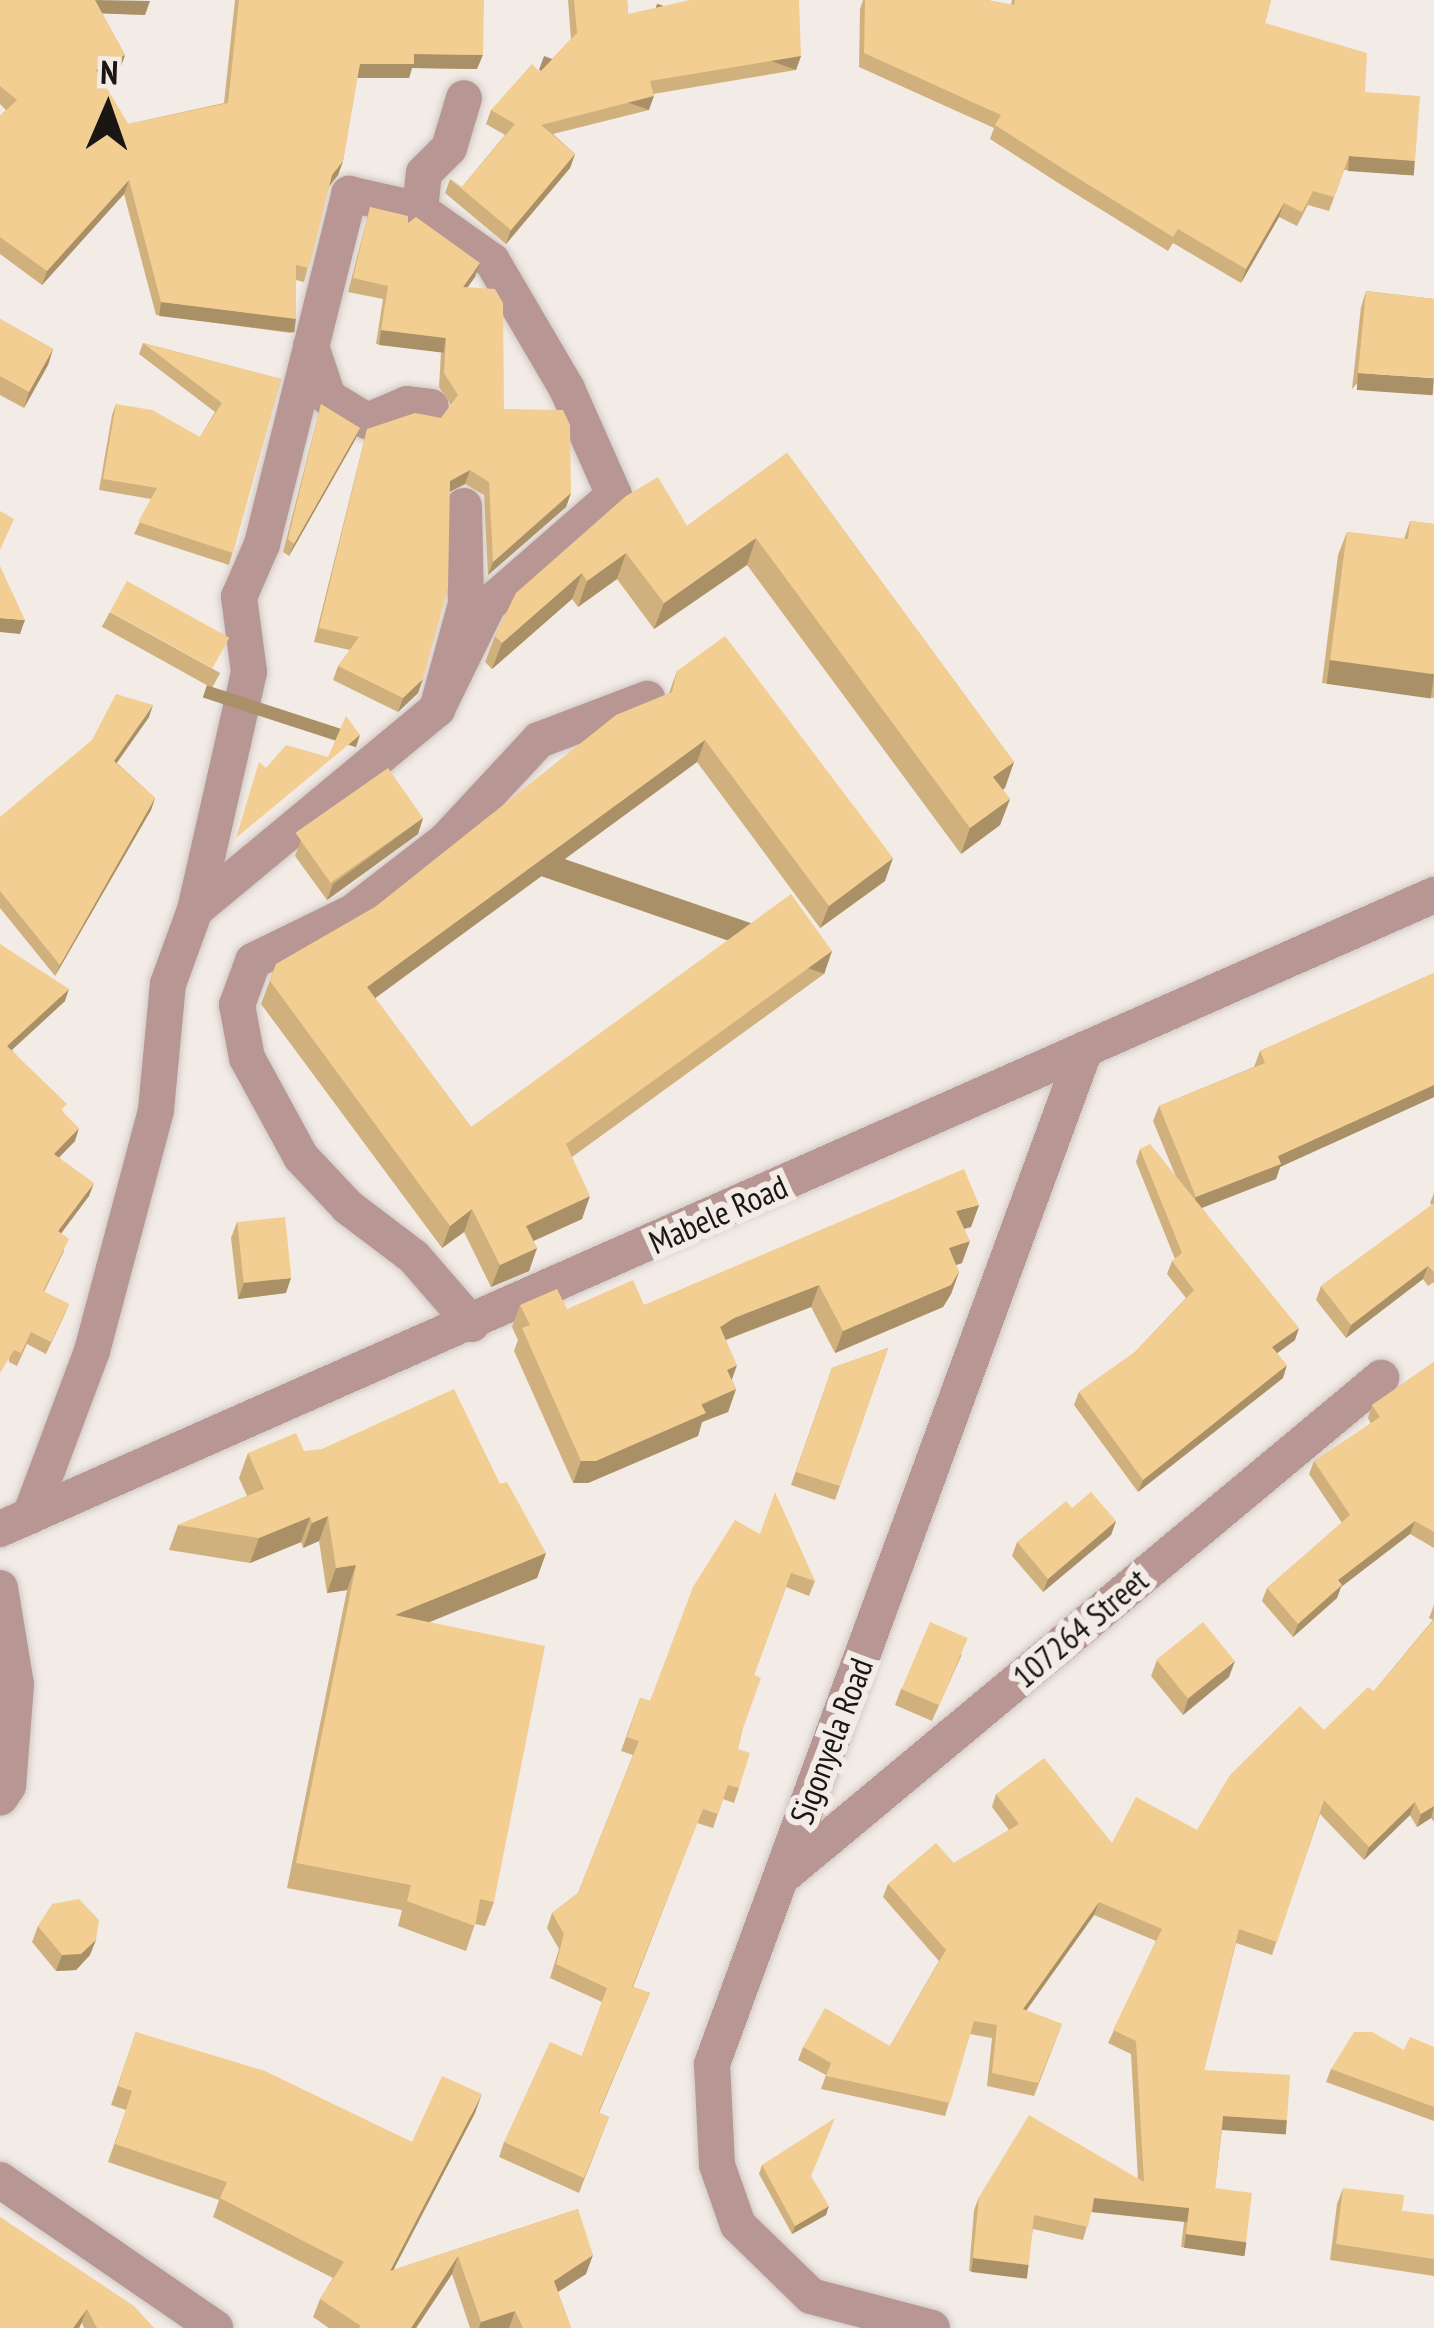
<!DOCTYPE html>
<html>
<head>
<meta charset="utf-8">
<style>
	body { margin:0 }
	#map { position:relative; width:1434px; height:2328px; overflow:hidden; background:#f3ebe6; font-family:"PT Sans Narrow",sans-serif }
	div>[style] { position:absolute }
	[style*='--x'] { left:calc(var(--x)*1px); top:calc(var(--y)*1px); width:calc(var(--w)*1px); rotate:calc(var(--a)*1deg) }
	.roads { filter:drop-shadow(0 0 3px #d0c9c4) drop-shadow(0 0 3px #d0c9c4) }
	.minor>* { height:36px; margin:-18px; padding:0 18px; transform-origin:18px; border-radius:18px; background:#b79693 }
	.wall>* { inset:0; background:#d0b17e; transform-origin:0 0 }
	.shaded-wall>* { inset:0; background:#a99066; transform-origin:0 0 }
	.building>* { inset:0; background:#f2ce92; transform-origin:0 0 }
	span { translate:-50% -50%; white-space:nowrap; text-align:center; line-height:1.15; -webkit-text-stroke:12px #f3ebe6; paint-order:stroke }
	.street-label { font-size:33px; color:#191614 }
	.north { position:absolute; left:48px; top:48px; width:120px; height:120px; -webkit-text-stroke:9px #f3ebe6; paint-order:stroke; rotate:2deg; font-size:33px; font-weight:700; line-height:48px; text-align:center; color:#191614 }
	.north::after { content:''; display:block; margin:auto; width:42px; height:54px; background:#191614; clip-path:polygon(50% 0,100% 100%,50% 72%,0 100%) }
</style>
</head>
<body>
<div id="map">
	<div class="roads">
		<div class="minor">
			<i style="--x:420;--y:210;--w:88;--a:35.3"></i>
			<i style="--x:492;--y:261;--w:148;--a:59.6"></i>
			<i style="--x:567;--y:389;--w:116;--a:66.1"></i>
			<i style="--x:614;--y:495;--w:167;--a:138.9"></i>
			<i style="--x:488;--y:605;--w:116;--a:116.1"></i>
			<i style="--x:437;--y:709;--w:109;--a:-74.6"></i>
			<i style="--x:466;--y:604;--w:98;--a:-91.2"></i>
			<i style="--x:311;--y:346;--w:54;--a:71.6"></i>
			<i style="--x:328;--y:397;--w:46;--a:31.6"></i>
			<i style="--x:367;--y:421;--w:43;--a:-23"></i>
			<i style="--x:407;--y:404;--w:24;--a:7"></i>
			<i style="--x:195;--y:910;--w:315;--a:-39.7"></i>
			<i style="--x:472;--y:1324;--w:89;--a:-130.9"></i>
			<i style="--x:414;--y:1257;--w:83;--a:-142.9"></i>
			<i style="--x:348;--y:1207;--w:69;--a:-133.2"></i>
			<i style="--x:301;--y:1157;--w:113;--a:-118.6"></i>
			<i style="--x:247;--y:1058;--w:54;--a:-100.7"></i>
			<i style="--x:237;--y:1005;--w:47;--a:-70"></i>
			<i style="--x:253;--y:961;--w:111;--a:-26.1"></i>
			<i style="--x:353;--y:912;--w:116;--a:-37.7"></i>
			<i style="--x:445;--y:841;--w:138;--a:-47.1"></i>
			<i style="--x:539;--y:740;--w:116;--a:-20.8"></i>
			<i style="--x:30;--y:1516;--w:176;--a:-69.4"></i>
			<i style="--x:92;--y:1351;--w:249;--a:-75.1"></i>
			<i style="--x:156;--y:1110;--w:127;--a:-84.6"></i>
			<i style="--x:168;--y:984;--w:79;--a:-70"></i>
			<i style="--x:195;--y:910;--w:244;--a:-77.2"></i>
			<i style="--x:249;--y:672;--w:76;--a:-97.6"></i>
			<i style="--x:239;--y:597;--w:58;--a:-66.5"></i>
			<i style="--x:262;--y:544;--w:361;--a:-76"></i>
			<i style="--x:349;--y:194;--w:73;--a:12.7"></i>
			<i style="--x:420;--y:210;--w:37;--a:-84"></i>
			<i style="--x:424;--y:173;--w:35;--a:-45"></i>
			<i style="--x:449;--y:148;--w:52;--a:-73.3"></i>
			<i style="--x:0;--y:1529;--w:1568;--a:-23.85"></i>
			<i style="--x:0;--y:1588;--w:98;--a:80.6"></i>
			<i style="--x:16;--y:1685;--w:101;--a:94.5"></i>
			<i style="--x:8;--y:1786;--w:14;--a:124"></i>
			<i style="--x:782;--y:1877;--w:780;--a:-39.8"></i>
			<i style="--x:0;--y:2180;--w:261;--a:34.5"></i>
			<i style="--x:932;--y:2328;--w:125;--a:-165.2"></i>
			<i style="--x:811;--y:2296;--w:102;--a:-135.8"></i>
			<i style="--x:738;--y:2225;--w:64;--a:-109.3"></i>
			<i style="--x:717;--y:2165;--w:101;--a:-92.8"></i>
			<i style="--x:712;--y:2064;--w:1081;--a:-69.82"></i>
		</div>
	</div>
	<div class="wall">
		<i style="clip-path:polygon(0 0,145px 15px,102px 13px,125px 55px,120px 69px,101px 79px,128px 124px,224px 103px,235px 0,484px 0,477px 69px,412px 68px,409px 78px,357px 78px,343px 161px,338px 175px,329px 186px,304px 282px,296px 280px,291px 333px,156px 315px,124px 194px,42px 285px,0 254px,0 116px,6px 110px,0 104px)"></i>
		<i style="clip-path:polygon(568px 0,627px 0,628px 14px,801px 56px,796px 70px,653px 94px,649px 110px,553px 134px,575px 154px,570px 168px,506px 244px,445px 193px,450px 179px,462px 187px,505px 135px,486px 124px,491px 110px,540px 72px,571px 39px)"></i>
		<i style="clip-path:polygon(863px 0,987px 0,1011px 5px,1012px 0,1271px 0,1265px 23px,1365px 92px,1410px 175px,1344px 170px,1329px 211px,1308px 205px,1297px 226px,1279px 217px,1241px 283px,1173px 243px,1168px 251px,1063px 186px,990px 139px,994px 128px,859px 67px,860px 9px)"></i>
		<i style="clip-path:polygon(370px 207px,408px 223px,475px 277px,467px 287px,504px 409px,571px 493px,566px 507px,488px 575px,484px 495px,465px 484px,450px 492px,418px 693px,398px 712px,333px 680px,338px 666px,350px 650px,314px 642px,367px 429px,441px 418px,451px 405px,439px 387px,441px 352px,376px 344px,383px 299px,348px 292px)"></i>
		<i style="clip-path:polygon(1366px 291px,1434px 299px,1352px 389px,1361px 307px)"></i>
		<i style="clip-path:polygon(0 319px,53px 349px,48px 365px,24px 408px,0 395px)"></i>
		<i style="clip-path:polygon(143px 343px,281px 379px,229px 565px,134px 534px,151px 499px,99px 490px,112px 415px,116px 404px,200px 437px,215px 412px,139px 354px)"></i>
		<i style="clip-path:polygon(321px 404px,360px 428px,355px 440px,289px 556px,283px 552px)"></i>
		<i style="clip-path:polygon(787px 453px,1014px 762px,1003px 790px,1010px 799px,1000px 825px,961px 854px,747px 565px,654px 629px,617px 579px,578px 607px,572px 599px,492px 669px,485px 662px,495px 636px,516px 593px,687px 526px)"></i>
		<i style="clip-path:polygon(1410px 521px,1434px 524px,1434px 698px,1322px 683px,1338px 555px,1347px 532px,1404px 539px)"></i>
		<i style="left:110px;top:612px;width:126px;height:17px;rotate:29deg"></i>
		<i style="clip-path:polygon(677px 671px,885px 881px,820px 928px,697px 762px,375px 998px,471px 1127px,832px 951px,824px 974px,572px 1157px,582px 1219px,533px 1241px,537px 1248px,529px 1271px,491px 1287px,464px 1232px,442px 1248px,261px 1004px,276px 964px,375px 907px,669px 693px)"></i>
		<i style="clip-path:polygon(149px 717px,117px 763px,155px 798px,151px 810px,55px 976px,0 908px,0 817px)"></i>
		<i style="clip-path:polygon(423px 818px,418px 834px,327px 900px,295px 856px,301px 840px)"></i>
		<i style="clip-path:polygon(0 944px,65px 1001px,12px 1050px,64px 1113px,75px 1141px,58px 1157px,89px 1196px,61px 1233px,64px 1251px,44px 1292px,69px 1304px,64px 1316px,46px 1354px,27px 1344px,17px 1366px,9px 1362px)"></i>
		<i style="clip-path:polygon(1434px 973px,1434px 1097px,1280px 1167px,1276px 1179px,1202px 1208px,1295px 1340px,1277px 1353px,1283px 1378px,1138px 1492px,1074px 1405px,1079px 1392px,1135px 1352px,1186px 1298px,1167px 1274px,1172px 1261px,1175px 1259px,1136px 1162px,1140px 1149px,1176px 1177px,1153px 1121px,1159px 1106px,1254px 1067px,1260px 1051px)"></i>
		<i style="clip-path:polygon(1434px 1193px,1434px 1282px,1428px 1286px,1423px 1279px,1346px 1338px,1316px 1300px,1321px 1286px,1432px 1205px,1430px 1203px)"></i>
		<i style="clip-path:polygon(979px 1205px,971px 1227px,964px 1229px,962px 1263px,956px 1265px,959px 1272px,951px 1294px,943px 1307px,835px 1353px,811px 1307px,726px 1340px,732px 1380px,736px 1389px,728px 1412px,702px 1422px,698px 1436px,588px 1483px,573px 1483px,514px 1351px,518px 1340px,512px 1327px,520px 1305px,567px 1309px,644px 1305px)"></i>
		<i style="clip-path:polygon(237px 1222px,286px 1293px,238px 1299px,231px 1238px)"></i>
		<i style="clip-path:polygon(888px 1348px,835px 1500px,791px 1485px,832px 1368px)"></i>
		<i style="clip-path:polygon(1434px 1362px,1434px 1548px,1410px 1534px,1341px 1587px,1337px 1598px,1293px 1637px,1262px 1601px,1267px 1588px,1342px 1523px,1309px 1474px,1314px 1461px,1371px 1424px,1368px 1418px,1372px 1405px)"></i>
		<i style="clip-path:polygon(304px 1451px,500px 1484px,546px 1553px,537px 1578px,429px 1622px,494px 1902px,485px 1926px,475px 1924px,466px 1951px,398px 1926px,402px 1910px,287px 1888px,347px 1590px,327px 1593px,319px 1541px,303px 1548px,301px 1542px,250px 1563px,169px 1550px,178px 1525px,247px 1496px,239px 1478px,248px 1453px)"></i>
		<i style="clip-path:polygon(1072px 1508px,1116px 1521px,1111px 1535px,1043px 1592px,1012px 1556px,1017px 1542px)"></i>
		<i style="clip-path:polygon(735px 1520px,815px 1581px,809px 1596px,786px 1587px,754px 1675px,738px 1749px,739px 1788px,734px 1803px,723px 1799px,713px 1828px,697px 1823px,633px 1987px,650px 1993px,599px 2113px,609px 2117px,579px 2193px,499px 2157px,504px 2142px,582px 2056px,602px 2002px,550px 1978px,559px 1949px,547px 1928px,552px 1913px,578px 1893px,633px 1755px,621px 1751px,640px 1698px,650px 1701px)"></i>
		<i style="clip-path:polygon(1434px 1605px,1434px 1822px,1431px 1818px,1417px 1827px,1410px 1815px,1364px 1860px,1320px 1814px,1272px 1955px,1236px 1943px,1204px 2070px,1287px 2120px,1283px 2133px,1222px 2129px,1215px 2188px,1246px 2242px,1241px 2255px,1181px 2247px,1184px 2222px,1091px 2212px,1083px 2240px,1033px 2229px,1024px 2278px,969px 2271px,974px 2210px,979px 2197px,1138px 2179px,1131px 2054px,1108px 2043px,1156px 1941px,1094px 1915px,1026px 2011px,1062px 2024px,1034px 2096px,987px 2086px,992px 2038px,970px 2034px,945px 2116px,821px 2089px,826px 2075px,798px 2060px,803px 2047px,890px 2046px,939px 1961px,883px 1897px,888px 1884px,954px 1863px,1009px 1830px,992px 1807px,996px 1794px,1112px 1843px,1197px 1830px,1374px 1691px,1433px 1620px,1429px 1618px)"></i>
		<i style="clip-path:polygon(962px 1654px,932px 1721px,895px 1705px,901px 1689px)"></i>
		<i style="clip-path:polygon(1157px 1660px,1229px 1677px,1183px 1715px,1151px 1676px)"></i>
		<i style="clip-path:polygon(38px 1926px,90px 1955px,76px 1970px,56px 1971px,32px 1942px)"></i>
		<i style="clip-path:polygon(136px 2032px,412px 2142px,475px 2113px,393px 2270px,578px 2209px,586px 2274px,558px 2292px,571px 2328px,470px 2328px,452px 2274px,416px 2328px,329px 2328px,313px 2317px,320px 2299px,333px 2278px,213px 2217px,219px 2200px,108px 2162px,126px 2110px,111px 2105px)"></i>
		<i style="clip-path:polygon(1434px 2047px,1434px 2121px,1326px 2082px,1331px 2069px,1404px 2050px)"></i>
		<i style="clip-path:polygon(762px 2165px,811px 2177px,826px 2215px,792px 2234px,759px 2174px)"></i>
		<i style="clip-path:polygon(1343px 2188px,1402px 2211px,1434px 2215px,1434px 2276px,1330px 2260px,1337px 2204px)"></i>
		<i style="clip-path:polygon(0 2217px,154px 2328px,84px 2328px,82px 2323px,79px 2328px,0 2328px)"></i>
	</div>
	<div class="shaded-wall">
		<i style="clip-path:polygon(94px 0,150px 1px,145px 15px,89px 13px)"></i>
		<i style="clip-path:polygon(414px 54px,483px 55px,477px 69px,412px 68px,409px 78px,355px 78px,360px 64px)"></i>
		<i style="clip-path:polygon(125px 55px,120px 69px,91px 84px,96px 70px)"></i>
		<i style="left:801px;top:56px;width:15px;height:153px;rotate:110deg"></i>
		<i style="left:654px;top:96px;width:15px;height:117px;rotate:110deg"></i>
		<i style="clip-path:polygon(575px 154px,570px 168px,506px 244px,511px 230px)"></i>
		<i style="left:1349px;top:156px;width:66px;height:15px;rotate:4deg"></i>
		<i style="clip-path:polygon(343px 161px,338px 175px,327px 189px,332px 175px)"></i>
		<i style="clip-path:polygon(129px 180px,124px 194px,42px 285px,47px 271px)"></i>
		<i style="clip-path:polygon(1284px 203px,1279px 217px,1241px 283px,1246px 269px)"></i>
		<i style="clip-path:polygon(480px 263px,475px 277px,458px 301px,463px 287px)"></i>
		<i style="left:161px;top:302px;width:136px;height:14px;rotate:7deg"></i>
		<i style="left:381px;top:330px;width:65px;height:15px;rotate:7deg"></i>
		<i style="clip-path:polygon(53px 349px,48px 365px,24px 408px,29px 392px)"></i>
		<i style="left:1358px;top:373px;width:76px;height:17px;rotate:4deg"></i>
		<i style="clip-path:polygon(360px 428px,355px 440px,289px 556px,294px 544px)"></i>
		<i style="clip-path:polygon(470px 470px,465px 484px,445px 494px,450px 481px)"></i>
		<i style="clip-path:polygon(571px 493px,566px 507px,488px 575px,493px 562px)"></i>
		<i style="clip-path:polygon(756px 538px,747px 565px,654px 629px,664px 603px)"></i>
		<i style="clip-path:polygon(626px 553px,617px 579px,578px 607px,587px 581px)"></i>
		<i style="clip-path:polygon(582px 573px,572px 599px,492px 669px,502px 643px)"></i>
		<i style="clip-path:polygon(0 618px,25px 620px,20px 634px,0 632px)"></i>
		<i style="left:1330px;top:660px;width:105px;height:24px;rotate:8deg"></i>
		<i style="clip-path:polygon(423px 679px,418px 693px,398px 712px,403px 698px)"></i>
		<i style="clip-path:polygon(153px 705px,149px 717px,110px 772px,114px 761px)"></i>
		<i style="left:360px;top:735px;width:13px;height:161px;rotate:108deg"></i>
		<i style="clip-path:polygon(705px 740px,697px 762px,359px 1010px,367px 987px)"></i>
		<i style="clip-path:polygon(1014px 762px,1005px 788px,984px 803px,993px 777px)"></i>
		<i style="clip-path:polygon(155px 798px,151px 810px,55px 976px,60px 965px)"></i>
		<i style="clip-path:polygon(1010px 799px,1000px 825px,961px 854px,970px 828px)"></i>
		<i style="clip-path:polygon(423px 818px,418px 834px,327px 900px,333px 884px)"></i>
		<i style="clip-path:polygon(893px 858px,885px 881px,820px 928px,829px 906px)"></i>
		<i style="left:832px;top:951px;width:24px;height:329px;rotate:109deg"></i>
		<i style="clip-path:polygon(69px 989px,65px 1001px,3px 1058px,7px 1046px)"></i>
		<i style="clip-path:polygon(1434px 1085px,1434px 1097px,1280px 1167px,1276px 1179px,1191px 1212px,1196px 1197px,1278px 1156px)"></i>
		<i style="clip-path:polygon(79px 1128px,75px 1141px,50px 1167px,54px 1154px)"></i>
		<i style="clip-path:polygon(94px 1183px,89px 1196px,54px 1243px,58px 1231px)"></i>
		<i style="clip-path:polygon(590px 1196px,582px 1219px,518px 1248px,526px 1226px)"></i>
		<i style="clip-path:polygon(979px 1205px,971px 1227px,948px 1233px,956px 1211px)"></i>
		<i style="clip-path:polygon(472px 1209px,464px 1232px,442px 1248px,450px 1226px)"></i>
		<i style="clip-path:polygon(970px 1241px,962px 1263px,941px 1270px,949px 1248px)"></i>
		<i style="clip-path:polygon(537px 1248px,529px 1271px,491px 1287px,500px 1265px)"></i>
		<i style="clip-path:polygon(1428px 1266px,1423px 1279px,1346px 1338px,1351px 1325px)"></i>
		<i style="clip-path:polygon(959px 1272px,951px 1294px,943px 1307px,835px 1353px,843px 1331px)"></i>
		<i style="clip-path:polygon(291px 1278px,286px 1293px,238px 1299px,244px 1283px)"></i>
		<i style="clip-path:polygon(819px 1285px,811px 1307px,725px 1340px,720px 1327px,734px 1318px)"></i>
		<i style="clip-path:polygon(1299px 1328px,1295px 1340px,1268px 1360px,1272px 1347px)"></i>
		<i style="clip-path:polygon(737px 1365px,729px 1388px,727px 1370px)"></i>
		<i style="clip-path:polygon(1287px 1365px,1283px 1378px,1138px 1492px,1143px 1480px)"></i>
		<i style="clip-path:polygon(736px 1389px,728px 1412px,702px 1422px,698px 1436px,588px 1483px,573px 1483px,581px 1461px)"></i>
		<i style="clip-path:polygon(328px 1516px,319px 1541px,303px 1548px,312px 1523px)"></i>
		<i style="clip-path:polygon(310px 1517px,301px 1542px,250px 1563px,259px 1538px)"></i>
		<i style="clip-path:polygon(1116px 1521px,1111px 1535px,1043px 1592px,1048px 1579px)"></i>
		<i style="clip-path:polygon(1415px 1521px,1410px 1534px,1341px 1587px,1337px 1598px,1293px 1637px,1298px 1624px,1338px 1580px)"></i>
		<i style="clip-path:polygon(546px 1553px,537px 1578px,386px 1640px,395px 1615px)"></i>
		<i style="clip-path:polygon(356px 1565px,347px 1590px,327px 1593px,336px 1568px)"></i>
		<i style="clip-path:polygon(1235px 1661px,1229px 1677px,1183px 1715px,1188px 1699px)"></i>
		<i style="clip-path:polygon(1415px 1802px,1410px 1815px,1364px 1860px,1369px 1847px)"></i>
		<i style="clip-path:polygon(1434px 1806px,1431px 1818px,1417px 1827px,1421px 1814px)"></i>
		<i style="clip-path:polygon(1099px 1902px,1094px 1915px,1018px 2022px,1023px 2009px)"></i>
		<i style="clip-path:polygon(96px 1940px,90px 1955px,76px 1970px,56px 1971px,62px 1955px)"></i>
		<i style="clip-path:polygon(482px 2094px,475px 2113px,383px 2290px,390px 2271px)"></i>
		<i style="left:1223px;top:2116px;width:64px;height:14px;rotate:4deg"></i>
		<i style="left:1094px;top:2198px;width:96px;height:14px;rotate:6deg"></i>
		<i style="clip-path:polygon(829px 2206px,826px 2215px,792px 2234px,795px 2226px)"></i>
		<i style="left:1186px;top:2234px;width:61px;height:14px;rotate:8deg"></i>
		<i style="clip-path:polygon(593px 2255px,586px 2274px,547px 2299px,554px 2281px)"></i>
		<i style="clip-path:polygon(458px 2256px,452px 2274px,416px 2328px,411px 2328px)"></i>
		<i style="left:973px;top:2258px;width:56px;height:14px;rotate:7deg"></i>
		<i style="clip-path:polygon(87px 2309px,79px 2328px,73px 2328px)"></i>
		<i style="clip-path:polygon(515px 2311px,509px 2328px,479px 2328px,481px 2322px)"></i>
	</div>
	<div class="building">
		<i style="clip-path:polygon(0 0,95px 0,125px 55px,96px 70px,128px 124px,228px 103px,239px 0,484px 0,483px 55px,414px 54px,414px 64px,360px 64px,343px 161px,332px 175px,309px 268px,296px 265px,296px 319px,161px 302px,129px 180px,47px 271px,0 237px,0 116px,17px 100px,0 86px)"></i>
		<i style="clip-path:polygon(574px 0,627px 0,628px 14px,690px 0,799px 0,801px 56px,650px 81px,654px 96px,541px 125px,575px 154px,511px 230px,450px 179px,462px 187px,515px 124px,491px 110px,532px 64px,540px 72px,577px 33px)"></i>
		<i style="clip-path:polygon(865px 0,987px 0,1014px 5px,1015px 0,1271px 0,1265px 23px,1367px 53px,1365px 92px,1420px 96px,1415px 161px,1349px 156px,1334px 197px,1313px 191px,1302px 212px,1284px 203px,1246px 269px,1178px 229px,1173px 237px,1068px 172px,995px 125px,1001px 115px,864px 53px)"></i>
		<i style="clip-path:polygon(370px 207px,408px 216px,408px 223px,416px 217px,480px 263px,463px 287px,495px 289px,503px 303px,504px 409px,563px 410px,570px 425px,571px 493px,493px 562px,489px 482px,470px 470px,450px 481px,448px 588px,423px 679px,403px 698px,338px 666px,359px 637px,319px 628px,367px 429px,415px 413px,441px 418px,458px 395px,444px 373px,446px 338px,381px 330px,388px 286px,353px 278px)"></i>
		<i style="clip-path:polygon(1366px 291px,1434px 299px,1434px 378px,1358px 373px)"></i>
		<i style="clip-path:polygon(0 319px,53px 349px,29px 392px,0 376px)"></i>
		<i style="clip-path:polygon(143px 343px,281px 379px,233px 553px,138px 522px,157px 488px,103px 479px,116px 404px,152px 410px,200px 437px,222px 403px)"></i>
		<i style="clip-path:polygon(321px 404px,360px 428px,294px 544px,288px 539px)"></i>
		<i style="clip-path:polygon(787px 453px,1014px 762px,993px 777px,1010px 799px,970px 828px,756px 538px,664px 603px,626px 553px,587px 581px,582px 573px,502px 643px,495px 636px,516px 593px,626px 496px,658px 477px,687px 526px)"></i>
		<i style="clip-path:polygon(0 511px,14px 519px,0 550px)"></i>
		<i style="clip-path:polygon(1410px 521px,1434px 524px,1434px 674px,1330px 660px,1347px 532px,1408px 539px)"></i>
		<i style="clip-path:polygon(0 566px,25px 620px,0 618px)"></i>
		<i style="left:127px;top:581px;width:117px;height:35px;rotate:29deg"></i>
		<i style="clip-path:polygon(725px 636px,893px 858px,829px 906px,705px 740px,367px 987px,471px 1127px,791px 894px,832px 951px,566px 1144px,590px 1196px,526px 1226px,537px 1248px,500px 1265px,472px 1209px,450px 1226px,270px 981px,276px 964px,375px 907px,616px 715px,672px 692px,677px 671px)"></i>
		<i style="clip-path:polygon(116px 694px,153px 705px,114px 761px,155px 798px,60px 965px,0 891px,0 817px,92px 740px)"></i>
		<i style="clip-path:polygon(346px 716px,360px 735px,236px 838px,259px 762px,266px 768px,286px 745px,328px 757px)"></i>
		<i style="left:388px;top:768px;width:61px;height:113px;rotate:55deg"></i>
		<i style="clip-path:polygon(0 944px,69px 989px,7px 1046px,67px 1104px,61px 1110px,79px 1128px,54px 1154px,94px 1183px,58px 1231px,69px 1239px,43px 1291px,69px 1304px,51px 1342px,31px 1332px,21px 1353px,14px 1350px,0 1373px)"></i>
		<i style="clip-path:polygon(1434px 973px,1434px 1085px,1278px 1156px,1281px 1164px,1196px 1197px,1159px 1106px,1265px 1063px,1260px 1051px)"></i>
		<i style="clip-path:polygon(1150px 1144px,1299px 1328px,1272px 1347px,1287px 1365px,1143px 1480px,1079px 1392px,1135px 1352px,1194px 1290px,1172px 1261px,1182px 1253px,1140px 1149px)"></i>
		<i style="clip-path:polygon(964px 1169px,979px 1205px,956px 1211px,970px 1241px,949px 1248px,959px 1272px,951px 1285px,843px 1331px,819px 1285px,734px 1318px,720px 1327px,737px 1365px,727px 1370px,736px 1389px,701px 1404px,706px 1413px,596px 1461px,581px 1461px,522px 1328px,530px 1325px,520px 1305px,557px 1289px,567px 1309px,633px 1280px,644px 1305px)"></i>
		<i style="clip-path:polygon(1434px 1203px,1434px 1272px,1428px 1266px,1351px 1325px,1321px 1286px)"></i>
		<i style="left:285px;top:1217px;width:61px;height:48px;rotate:84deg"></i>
		<i style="clip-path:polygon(888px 1348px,840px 1486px,796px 1472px,832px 1368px)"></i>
		<i style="clip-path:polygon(1434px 1362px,1434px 1532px,1415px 1521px,1338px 1580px,1342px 1585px,1298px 1624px,1267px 1588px,1350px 1515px,1314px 1461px,1380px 1417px,1372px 1405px)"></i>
		<i style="clip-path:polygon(454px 1389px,500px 1484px,507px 1482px,546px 1553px,395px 1615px,545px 1646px,494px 1902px,480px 1899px,475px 1926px,407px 1901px,411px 1885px,296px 1863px,356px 1565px,336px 1568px,328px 1516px,312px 1523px,310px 1517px,259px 1538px,178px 1525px,264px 1489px,248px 1453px,296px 1433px,304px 1451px,322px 1449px)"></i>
		<i style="clip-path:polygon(775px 1492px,815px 1581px,791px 1573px,754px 1675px,761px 1678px,741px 1734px,738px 1749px,750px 1753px,739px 1788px,728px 1785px,718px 1814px,703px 1809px,632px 1987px,650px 1993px,598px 2113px,609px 2117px,584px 2178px,504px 2142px,550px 2042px,582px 2056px,607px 1988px,556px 1964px,564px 1934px,552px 1913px,578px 1893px,639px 1741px,627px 1737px,640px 1698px,650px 1701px,693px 1587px,735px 1520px,760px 1534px)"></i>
		<i style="clip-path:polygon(1091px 1492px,1116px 1521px,1048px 1579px,1017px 1542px,1066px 1501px,1072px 1508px)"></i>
		<i style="clip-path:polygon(1434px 1620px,1434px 1806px,1421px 1814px,1415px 1802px,1369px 1847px,1324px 1800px,1277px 1942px,1239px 1929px,1204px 2070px,1290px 2075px,1287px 2120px,1223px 2116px,1215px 2188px,1252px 2193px,1246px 2242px,1186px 2234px,1189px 2208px,1094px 2198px,1088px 2227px,1034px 2215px,1029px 2265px,973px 2258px,979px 2197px,1029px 2115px,1144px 2182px,1136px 2041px,1113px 2030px,1162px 1929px,1099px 1902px,1023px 2009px,1062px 2024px,1038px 2083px,992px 2073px,997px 2025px,974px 2021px,950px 2103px,826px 2076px,831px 2063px,803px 2047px,825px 2008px,890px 2046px,946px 1950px,888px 1884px,936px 1843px,954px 1863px,1019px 1824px,996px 1794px,1044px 1758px,1112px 1843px,1136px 1797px,1197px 1830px,1230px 1775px,1300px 1706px,1324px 1730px,1368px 1687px,1374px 1691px)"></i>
		<i style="left:930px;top:1622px;width:41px;height:73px;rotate:23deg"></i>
		<i style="left:1203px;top:1622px;width:50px;height:60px;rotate:51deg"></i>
		<i style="clip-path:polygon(79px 1899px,99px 1920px,96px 1940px,81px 1954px,62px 1955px,38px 1926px,52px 1904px)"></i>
		<i style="clip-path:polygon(136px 2032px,265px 2071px,412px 2142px,442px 2076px,482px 2094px,390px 2271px,578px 2209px,593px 2255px,554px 2281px,571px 2328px,523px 2328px,515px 2311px,481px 2322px,458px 2256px,411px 2328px,359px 2328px,361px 2326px,320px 2299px,344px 2262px,220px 2198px,227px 2182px,115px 2144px,132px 2091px,118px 2086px)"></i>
		<i style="clip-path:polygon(1354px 2032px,1372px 2032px,1404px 2050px,1410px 2037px,1434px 2047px,1434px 2107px,1331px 2069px)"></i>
		<i style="clip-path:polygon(835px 2118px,811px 2176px,829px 2206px,795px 2226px,762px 2165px)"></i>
		<i style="clip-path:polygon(1343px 2188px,1404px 2195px,1402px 2211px,1434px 2215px,1434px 2259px,1336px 2244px)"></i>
		<i style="clip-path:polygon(0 2217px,134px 2306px,154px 2328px,97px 2328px,87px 2309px,73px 2328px,0 2328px)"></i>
	</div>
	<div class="street-label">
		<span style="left:718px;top:1214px;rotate:-24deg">Mabele Road</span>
		<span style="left:1080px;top:1628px;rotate:-40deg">107264 Street</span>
		<span style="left:831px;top:1741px;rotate:-69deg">Sigonyela Road</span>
	</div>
	<div class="north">N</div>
</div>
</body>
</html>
